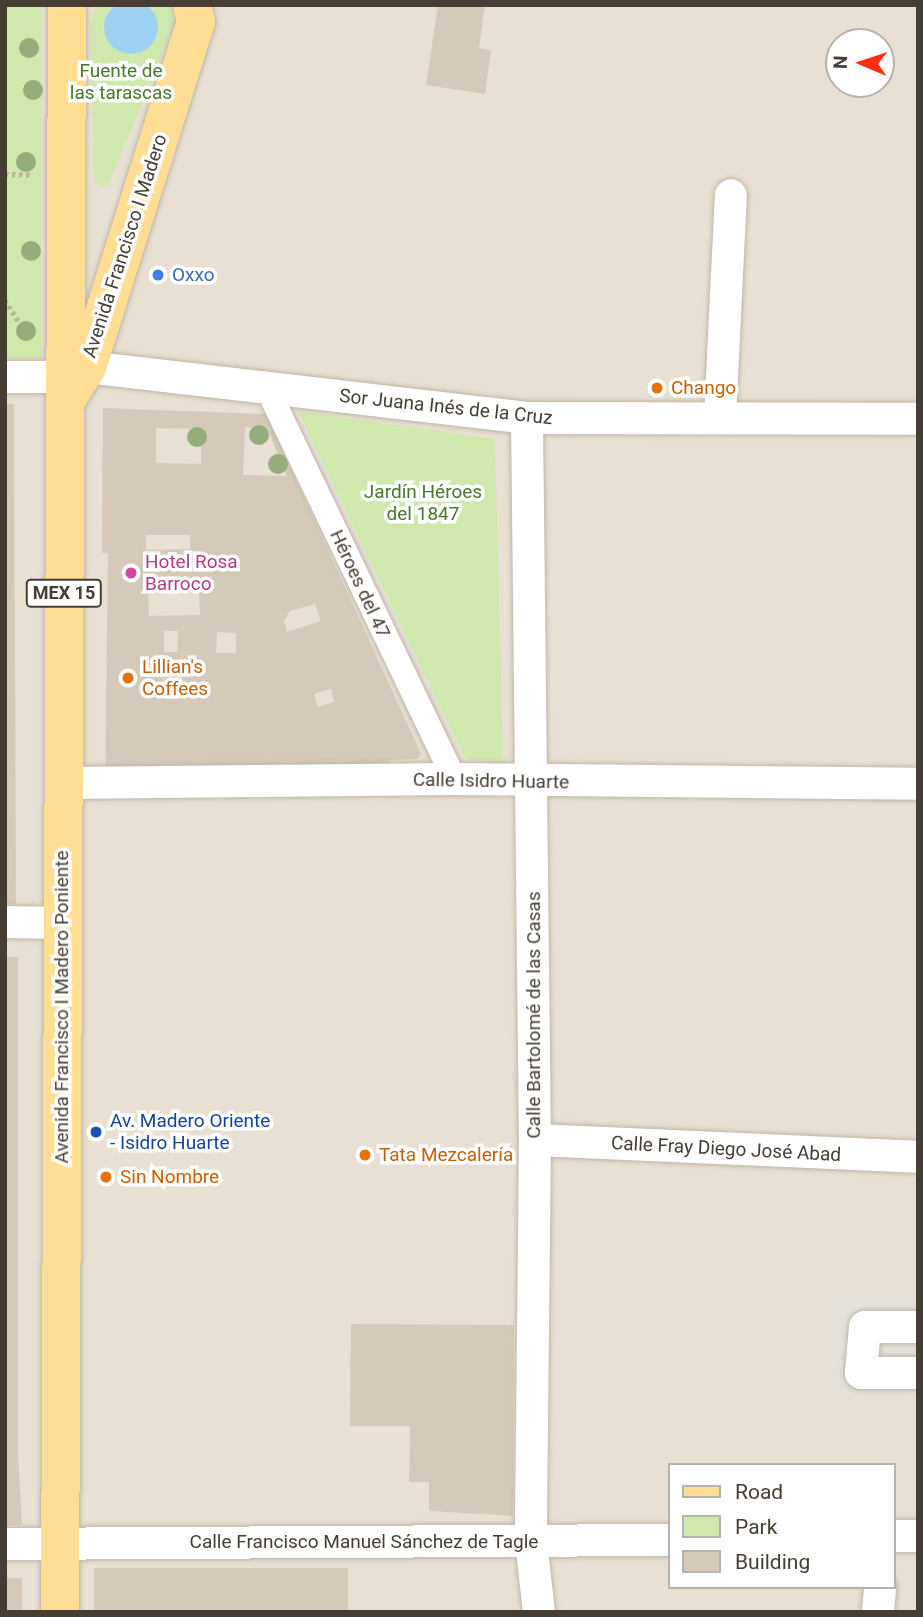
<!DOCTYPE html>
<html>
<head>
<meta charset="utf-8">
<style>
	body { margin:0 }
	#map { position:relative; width:923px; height:1617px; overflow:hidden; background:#f3eee5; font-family:Roboto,sans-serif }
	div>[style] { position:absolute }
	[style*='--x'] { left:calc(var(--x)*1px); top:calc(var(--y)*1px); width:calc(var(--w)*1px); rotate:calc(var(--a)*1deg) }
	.residential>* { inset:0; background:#e7e0d3 }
	.green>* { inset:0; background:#cfe9ac; transform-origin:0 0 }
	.parking>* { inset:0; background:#e4e1dd; transform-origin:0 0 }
	.water>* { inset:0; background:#9fd2f2 }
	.round { border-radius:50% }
	.building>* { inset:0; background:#d5caba; transform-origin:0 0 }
	.path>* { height:4.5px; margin-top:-2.25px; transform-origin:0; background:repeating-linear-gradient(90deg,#c1b198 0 3.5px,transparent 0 7px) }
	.roads { filter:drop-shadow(0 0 2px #bfb6a7) drop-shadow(0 0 2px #bfb6a7) }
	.pedestrian>* { height:24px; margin:-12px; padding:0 12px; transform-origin:12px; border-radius:12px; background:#fff }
	.minor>* { height:32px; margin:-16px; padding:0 16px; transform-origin:16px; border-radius:16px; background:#fff }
	.primary>* { height:38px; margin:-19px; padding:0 19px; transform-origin:19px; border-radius:19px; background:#ffdd92 }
	.trees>* { width:20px; height:20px; margin:-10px; border-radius:50%; background:#95ad7c }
	.dots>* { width:19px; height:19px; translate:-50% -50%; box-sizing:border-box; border:4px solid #fff; border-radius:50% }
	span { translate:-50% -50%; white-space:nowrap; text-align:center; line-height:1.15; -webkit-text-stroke:7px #fff; paint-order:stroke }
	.shield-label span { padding:2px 5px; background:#fff; border:2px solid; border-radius:5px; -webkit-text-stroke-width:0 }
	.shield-label { font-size:18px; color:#463e34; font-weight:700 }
	.park-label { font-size:19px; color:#487827 }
	.street-label { font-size:19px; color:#463e34 }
	.shop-label { font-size:19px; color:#366cbe }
	.left { translate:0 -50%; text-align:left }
	.food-label { font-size:19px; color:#c56008 }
	.hotel-label { font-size:19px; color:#b23c85 }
	.transit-label { font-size:19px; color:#164399 }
	.frame { position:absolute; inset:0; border:7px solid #463e34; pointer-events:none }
	.legend { position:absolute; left:668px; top:1463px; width:228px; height:126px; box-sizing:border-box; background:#fff; border:2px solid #b5b2ae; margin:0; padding:9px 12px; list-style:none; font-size:21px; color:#463e34 }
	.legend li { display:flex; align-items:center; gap:14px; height:35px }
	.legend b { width:35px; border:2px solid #b5b2ae }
	.north { position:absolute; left:825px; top:28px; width:70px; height:70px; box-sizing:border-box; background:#fff; border:2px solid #b5b2ae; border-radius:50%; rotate:272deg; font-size:19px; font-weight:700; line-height:28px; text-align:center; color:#463e34 }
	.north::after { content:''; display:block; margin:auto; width:24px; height:32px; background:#ff2d10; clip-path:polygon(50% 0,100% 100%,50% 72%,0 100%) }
</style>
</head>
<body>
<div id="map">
	<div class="residential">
		<i style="clip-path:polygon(evenodd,5px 5px,918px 5px,918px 1612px,5px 1612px,5px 5px,839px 42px,881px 42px,881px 84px,839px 84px,839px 42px,5px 5px,669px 1465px,893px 1465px,893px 1587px,669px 1587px,669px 1465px)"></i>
	</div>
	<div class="green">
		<i style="left:5px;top:5px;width:36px;height:353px"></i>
		<i style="clip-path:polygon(95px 5px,111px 5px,103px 28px,110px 44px,154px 10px,151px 5px,170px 5px,175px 23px,108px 186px,94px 184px,90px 25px)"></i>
		<i style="clip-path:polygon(298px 411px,495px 439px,503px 760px,466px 760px)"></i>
	</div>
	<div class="parking">
		<i style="left:834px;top:1293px;width:84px;height:99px;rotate:1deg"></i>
	</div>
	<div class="water">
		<i class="round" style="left:104px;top:0;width:54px;height:54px"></i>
	</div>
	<div class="building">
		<i style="clip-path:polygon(438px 5px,485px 5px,479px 48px,491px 50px,485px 94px,426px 85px)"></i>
		<i style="clip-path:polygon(5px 404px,14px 404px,16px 904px,5px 904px)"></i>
		<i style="clip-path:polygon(evenodd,103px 408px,266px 414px,421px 754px,417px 759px,390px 760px,397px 778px,105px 777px,108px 553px,102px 553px,103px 408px,245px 427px,267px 428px,287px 476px,243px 475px,245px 427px,103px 408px,156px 428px,201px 429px,201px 464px,156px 463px,156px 428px,103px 408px,146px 535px,190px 535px,190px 549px,146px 550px,146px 535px,103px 408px,199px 592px,200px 615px,149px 616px,148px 593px,199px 592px,103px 408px,315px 604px,321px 621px,287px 632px,284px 621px,290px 611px,315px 604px,103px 408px,164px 631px,178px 631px,177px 652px,164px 652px,164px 631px,103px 408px,217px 632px,236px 633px,236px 653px,216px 653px,217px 632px,103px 408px,331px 689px,334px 702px,318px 707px,314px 694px,331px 689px)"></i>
		<i style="clip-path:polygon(5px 957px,18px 957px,18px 1454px,22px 1525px,5px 1525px)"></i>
		<i style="clip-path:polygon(351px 1324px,514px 1325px,513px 1516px,429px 1511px,429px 1482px,409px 1482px,410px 1426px,350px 1426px)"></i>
		<i style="left:348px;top:1568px;width:44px;height:254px;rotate:90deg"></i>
		<i style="left:5px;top:1578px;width:17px;height:34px"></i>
	</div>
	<div class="path">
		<i style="--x:5;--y:174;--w:25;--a:2"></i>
		<i style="--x:5;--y:300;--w:45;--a:57.7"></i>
	</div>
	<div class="roads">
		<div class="pedestrian">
			<i style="--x:267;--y:388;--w:433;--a:64.4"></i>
		</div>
		<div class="minor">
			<i style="--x:5;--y:377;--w:57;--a:0"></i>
			<i style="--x:62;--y:377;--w:27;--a:-22"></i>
			<i style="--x:87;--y:367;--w:443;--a:6.6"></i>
			<i style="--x:527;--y:418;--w:391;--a:0.1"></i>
			<i style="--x:527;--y:418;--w:722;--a:89.37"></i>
			<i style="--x:535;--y:1140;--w:402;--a:90.6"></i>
			<i style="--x:531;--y:1542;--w:70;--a:83.5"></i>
			<i style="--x:720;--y:418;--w:223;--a:-87.2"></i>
			<i style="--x:63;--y:783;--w:391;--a:-0.6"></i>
			<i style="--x:454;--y:779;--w:464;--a:0.6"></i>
			<i style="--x:5;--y:922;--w:58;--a:1"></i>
			<i style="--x:535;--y:1140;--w:383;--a:2.5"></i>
			<i style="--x:918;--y:1327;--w:53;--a:180"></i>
			<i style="--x:865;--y:1327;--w:46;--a:95"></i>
			<i style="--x:861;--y:1373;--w:57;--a:0"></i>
			<i style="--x:893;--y:1536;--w:25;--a:0"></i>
			<i style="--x:5;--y:1544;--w:664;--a:-0.35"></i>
			<i style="--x:878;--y:1612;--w:25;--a:-85"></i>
		</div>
		<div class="primary">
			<i style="--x:65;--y:402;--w:41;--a:-57.8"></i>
			<i style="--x:87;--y:367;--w:362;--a:-72.5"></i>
			<i style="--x:196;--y:22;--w:17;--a:-103"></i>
			<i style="--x:60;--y:1612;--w:1607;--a:-89.75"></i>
		</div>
	</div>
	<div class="trees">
		<i style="left:29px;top:48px"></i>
		<i style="left:33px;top:90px"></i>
		<i style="left:26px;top:162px"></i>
		<i style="left:31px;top:251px"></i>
		<i style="left:26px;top:331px"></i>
		<i style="left:259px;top:435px"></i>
		<i style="left:197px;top:437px"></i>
		<i style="left:278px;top:464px"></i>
	</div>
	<div class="dots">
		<i style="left:158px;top:275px;background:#3f7fe0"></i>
		<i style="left:657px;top:388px;background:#e8710a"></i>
		<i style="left:131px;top:573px;background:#d1479c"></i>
		<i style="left:128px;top:678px;background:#e8710a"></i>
		<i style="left:96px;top:1132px;background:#1a4fb4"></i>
		<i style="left:365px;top:1155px;background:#e8710a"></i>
		<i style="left:106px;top:1177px;background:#e8710a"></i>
	</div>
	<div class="shield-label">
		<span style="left:64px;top:593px">MEX 15</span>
	</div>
	<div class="park-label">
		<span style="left:121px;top:82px">Fuente de<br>las tarascas</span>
		<span style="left:423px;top:503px">Jardín Héroes<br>del 1847</span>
	</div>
	<div class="street-label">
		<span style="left:125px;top:246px;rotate:-72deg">Avenida Francisco I Madero</span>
		<span style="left:446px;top:407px;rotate:6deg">Sor Juana Inés de la Cruz</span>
		<span style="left:360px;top:584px;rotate:65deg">Héroes del 47</span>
		<span style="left:491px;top:781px;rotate:1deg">Calle Isidro Huarte</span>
		<span style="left:62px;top:1007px;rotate:-90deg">Avenida Francisco I Madero Poniente</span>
		<span style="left:534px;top:1015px;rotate:-90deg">Calle Bartolomé de las Casas</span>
		<span style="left:726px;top:1149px;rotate:3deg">Calle Fray Diego José Abad</span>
		<span style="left:364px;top:1542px">Calle Francisco Manuel Sánchez de Tagle</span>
	</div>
	<div class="shop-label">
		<span class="left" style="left:172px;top:275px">Oxxo</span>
	</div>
	<div class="food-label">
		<span class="left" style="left:671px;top:388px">Chango</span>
		<span class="left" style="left:142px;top:678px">Lillian's<br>Coffees</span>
		<span class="left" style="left:379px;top:1155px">Tata Mezcalería</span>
		<span class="left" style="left:120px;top:1177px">Sin Nombre</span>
	</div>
	<div class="hotel-label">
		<span class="left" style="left:145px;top:573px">Hotel Rosa<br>Barroco</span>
	</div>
	<div class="transit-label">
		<span class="left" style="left:110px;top:1132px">Av. Madero Oriente<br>- Isidro Huarte</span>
	</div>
	<div class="frame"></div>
	<ul class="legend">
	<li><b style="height:9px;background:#ffdd92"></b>Road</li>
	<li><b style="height:19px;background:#cfe9ac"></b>Park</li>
	<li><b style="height:19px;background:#d5caba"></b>Building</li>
	</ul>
	<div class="north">N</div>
</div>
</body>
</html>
